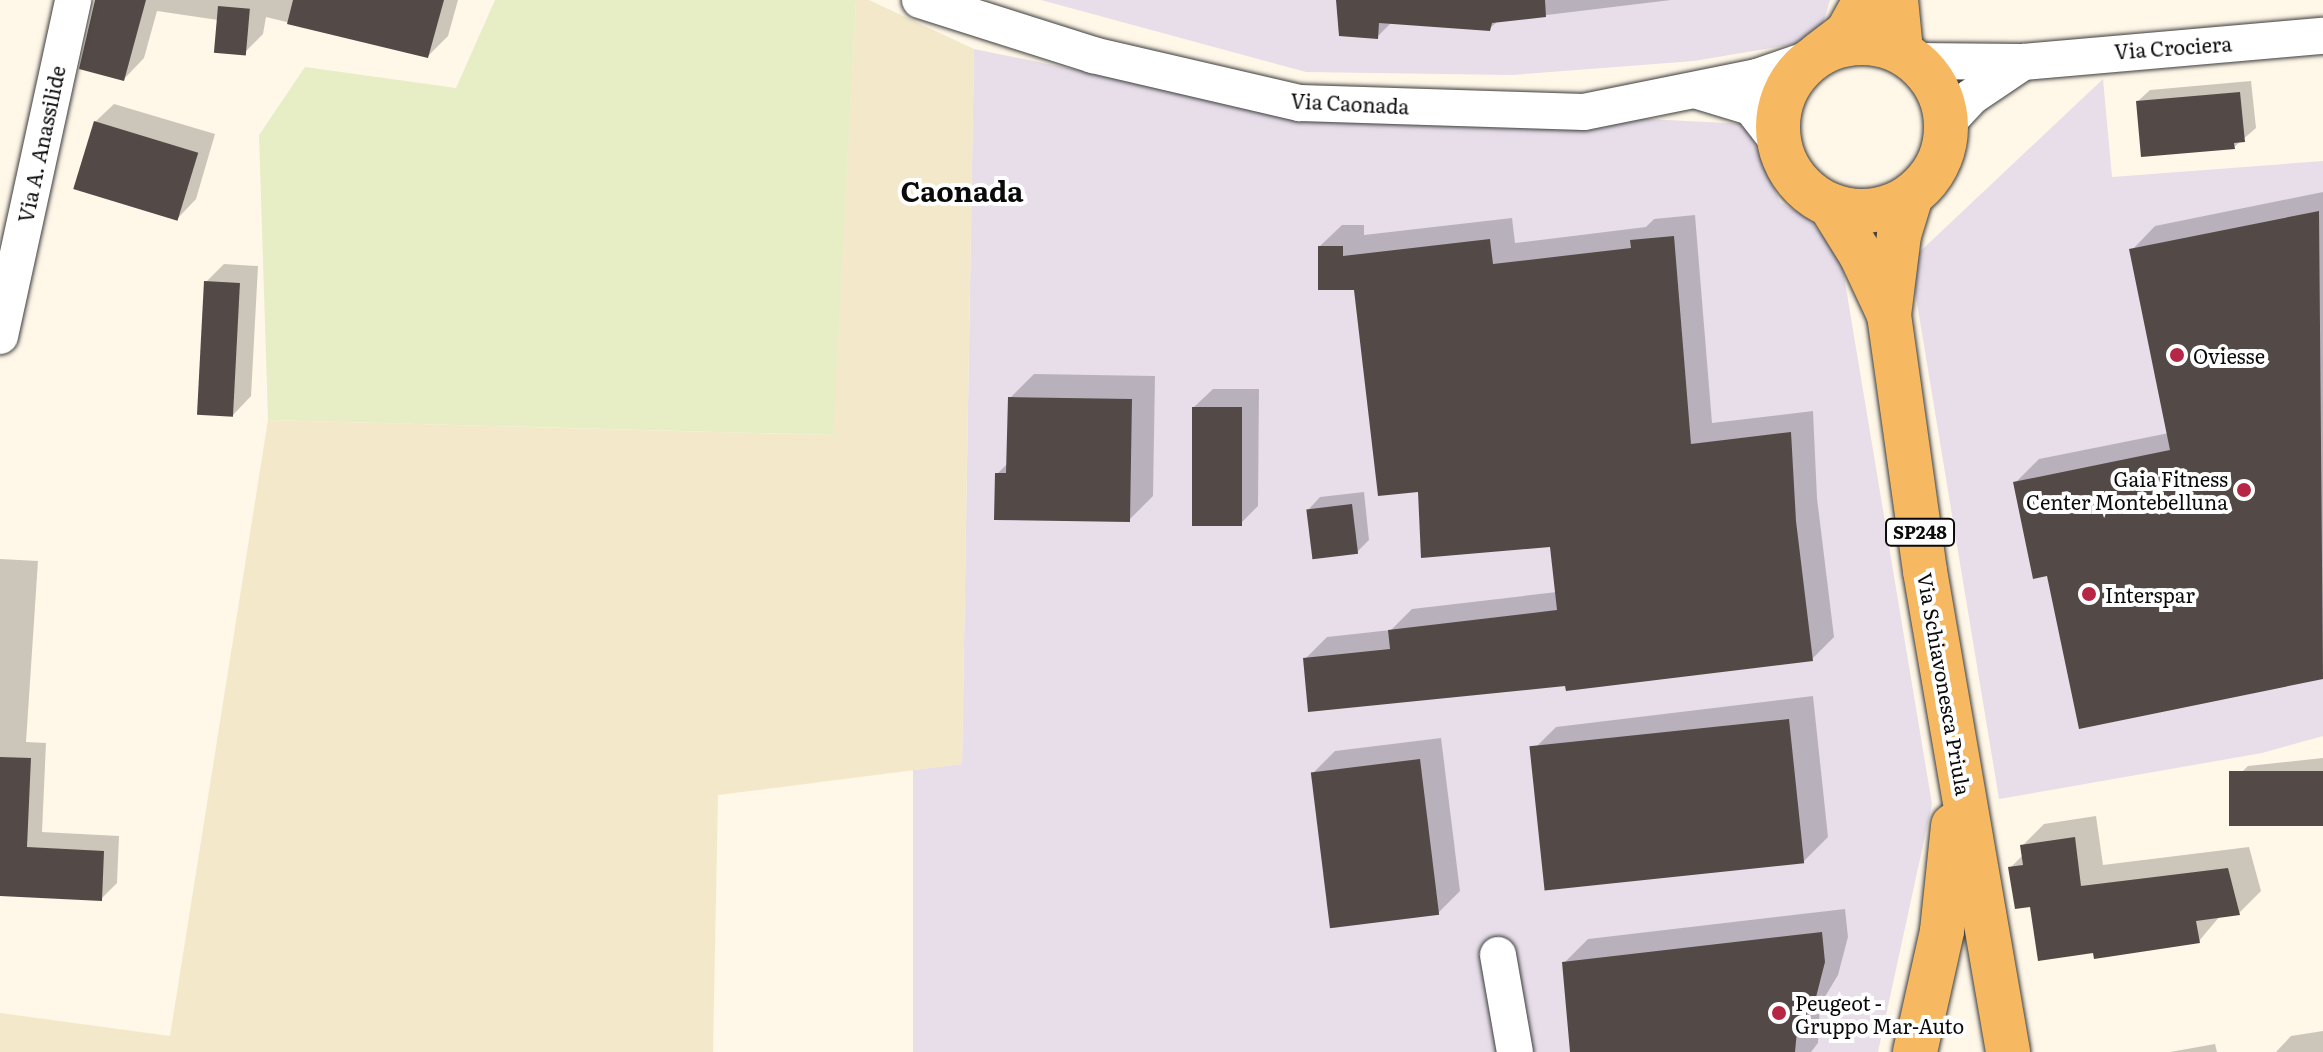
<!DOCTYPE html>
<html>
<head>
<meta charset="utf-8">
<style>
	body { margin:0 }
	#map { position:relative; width:2323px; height:1052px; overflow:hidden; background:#fff7e8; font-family:Literata,serif }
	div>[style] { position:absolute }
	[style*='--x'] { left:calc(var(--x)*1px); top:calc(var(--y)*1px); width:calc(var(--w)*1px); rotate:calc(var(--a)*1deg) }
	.industrial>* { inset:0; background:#e7deea }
	.farmland>* { inset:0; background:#f3e9ca }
	.pitch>* { inset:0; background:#e7eec6 }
	.shadow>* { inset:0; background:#0003 }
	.building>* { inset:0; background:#534a47; transform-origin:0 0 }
	.roads { filter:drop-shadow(0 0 2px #3d3d3d) drop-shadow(0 0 2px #3d3d3d) }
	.minor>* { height:36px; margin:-18px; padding:0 18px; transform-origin:18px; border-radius:18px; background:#fff }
	.major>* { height:44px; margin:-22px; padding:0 22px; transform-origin:22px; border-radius:22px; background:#f6b961 }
	.major>.ring { margin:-22px; padding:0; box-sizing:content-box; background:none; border:44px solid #f6b961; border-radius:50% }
	.dots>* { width:22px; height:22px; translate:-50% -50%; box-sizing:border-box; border:4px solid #fff; border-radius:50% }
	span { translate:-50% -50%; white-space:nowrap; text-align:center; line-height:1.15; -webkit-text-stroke:8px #fff; paint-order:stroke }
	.shield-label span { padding:2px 6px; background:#fff; border:2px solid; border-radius:6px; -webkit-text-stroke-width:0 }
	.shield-label { font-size:18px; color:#0a0a0a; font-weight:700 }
	.street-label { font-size:20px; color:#0a0a0a }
	.poi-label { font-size:20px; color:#0a0a0a }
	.left { translate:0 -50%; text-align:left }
	.right { translate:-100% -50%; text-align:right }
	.district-label { font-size:28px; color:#0a0a0a; font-weight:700 }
</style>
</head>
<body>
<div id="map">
	<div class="industrial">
		<i style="clip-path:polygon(1041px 0,1830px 0,1818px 40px,1694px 61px,1512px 75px,1306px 72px)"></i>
		<i style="clip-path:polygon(974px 49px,1211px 97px,1746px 124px,1780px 202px,1808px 218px,1841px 258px,1932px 804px,1878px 1052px,913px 1052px,913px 770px,962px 764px)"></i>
		<i style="clip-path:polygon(2103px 79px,2112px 177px,2323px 161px,2323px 736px,2262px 753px,1999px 799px,1910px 261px)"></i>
	</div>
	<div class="farmland">
		<i style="clip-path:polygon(856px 0,869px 0,974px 49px,962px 764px,718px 795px,713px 1052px,0 1052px,0 1013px,170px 1036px,268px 420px,832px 435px)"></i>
	</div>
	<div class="pitch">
		<i style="clip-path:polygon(495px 0,856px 0,833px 435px,268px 420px,259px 135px,305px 67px,456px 88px)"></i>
	</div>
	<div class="shadow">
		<i style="clip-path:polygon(100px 0,458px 0,448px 36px,428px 56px,266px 17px,263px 34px,242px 55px,218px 20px,157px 11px,144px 58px,124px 79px)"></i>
		<i style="clip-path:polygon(1344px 0,1671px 0,1498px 21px,1489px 29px,1392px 22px,1377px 37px)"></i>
		<i style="clip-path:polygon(2251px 81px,2256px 128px,2234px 147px,2138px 101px,2150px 90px)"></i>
		<i style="clip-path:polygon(114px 104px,215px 134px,196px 199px,178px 218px,95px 122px)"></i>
		<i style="clip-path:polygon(2323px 192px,2323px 677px,2080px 727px,2049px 573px,2015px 483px,2039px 459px,2169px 433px,2132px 250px,2155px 226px)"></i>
		<i style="clip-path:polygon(1695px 215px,1712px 423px,1813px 411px,1817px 498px,1834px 637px,1812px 659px,1567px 683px,1305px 659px,1327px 637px,1391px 630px,1412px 609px,1557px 592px,1551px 545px,1420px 489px,1356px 288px,1320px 246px,1342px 225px,1364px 225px,1364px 235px,1512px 218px,1515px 243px,1646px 227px,1654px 219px)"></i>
		<i style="clip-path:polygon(224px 264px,258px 266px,251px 396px,233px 415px,206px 282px)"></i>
		<i style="clip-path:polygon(1034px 374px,1155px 376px,1153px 496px,1129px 520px,997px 474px,1009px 462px,1010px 398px)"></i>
		<i style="clip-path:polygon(1213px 389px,1259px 389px,1258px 506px,1239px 525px,1194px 407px)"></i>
		<i style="clip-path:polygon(1364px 492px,1369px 540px,1357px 552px,1308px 510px,1320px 497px)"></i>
		<i style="clip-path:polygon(0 559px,38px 561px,26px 742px,46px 743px,42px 832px,119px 836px,117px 883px,101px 899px,0 894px)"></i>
		<i style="clip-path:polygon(1813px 696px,1828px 837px,1804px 861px,1532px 751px,1556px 727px)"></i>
		<i style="clip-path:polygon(1441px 738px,1460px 891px,1438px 913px,1313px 773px,1335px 751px)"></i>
		<i style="clip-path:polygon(2323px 758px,2323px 824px,2232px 782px,2248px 766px)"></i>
		<i style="clip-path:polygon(2096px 816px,2103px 865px,2249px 847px,2261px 891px,2239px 913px,2220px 916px,2199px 941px,2095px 950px,2032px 904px,2010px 868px,2023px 855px,2022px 846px,2044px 824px)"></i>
		<i style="clip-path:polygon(1845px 909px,1848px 937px,1838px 975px,1820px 1005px,1818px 1043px,1811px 1052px,1572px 1052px,1564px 963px,1588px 939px)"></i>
		<i style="clip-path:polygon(2323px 1031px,2323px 1052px,2276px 1052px,2291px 1036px)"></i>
		<i style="clip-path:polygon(2215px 1044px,2217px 1052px,2170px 1052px)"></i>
	</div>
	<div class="building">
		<i style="clip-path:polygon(95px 0,146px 0,124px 81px,79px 69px)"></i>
		<i style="clip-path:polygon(293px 0,444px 0,428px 58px,287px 24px)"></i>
		<i style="clip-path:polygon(1336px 0,1545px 0,1546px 17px,1492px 23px,1490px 31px,1379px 23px,1378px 39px,1339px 36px)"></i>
		<i style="left:218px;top:6px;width:32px;height:47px;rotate:5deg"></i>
		<i style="clip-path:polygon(2240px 92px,2245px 142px,2234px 143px,2235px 149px,2141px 157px,2136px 101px)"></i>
		<i style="left:94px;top:121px;width:109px;height:71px;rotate:17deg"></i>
		<i style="clip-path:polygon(2319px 211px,2323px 679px,2079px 729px,2047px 576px,2033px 579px,2013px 482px,2170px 450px,2129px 249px)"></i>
		<i style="clip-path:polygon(1674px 236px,1691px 444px,1791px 432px,1796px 521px,1813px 661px,1566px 691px,1565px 686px,1308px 712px,1303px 658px,1390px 649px,1388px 630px,1557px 610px,1550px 547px,1421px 558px,1418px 492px,1378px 496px,1354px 290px,1318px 290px,1318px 246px,1343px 246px,1343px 256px,1490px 239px,1493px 264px,1631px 248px,1630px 240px)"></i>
		<i style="left:204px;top:281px;width:36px;height:134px;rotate:3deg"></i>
		<i style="clip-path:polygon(1008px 397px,1132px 399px,1130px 522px,994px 520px,995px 473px,1006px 473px)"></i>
		<i style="left:1192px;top:407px;width:50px;height:119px"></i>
		<i style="left:1352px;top:504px;width:50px;height:46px;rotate:83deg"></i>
		<i style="left:1789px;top:719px;width:145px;height:261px;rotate:84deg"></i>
		<i style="clip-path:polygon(0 757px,31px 758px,27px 847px,104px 851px,102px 901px,0 896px)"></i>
		<i style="left:1420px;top:759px;width:157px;height:110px;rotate:83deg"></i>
		<i style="left:2323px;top:771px;width:55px;height:94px;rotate:90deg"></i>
		<i style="clip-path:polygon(2075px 837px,2081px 886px,2228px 868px,2240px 915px,2196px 921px,2200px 943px,2094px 959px,2093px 953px,2038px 961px,2030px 907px,2015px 909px,2008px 867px,2023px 865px,2020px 845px)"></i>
		<i style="clip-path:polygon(1822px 932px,1825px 962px,1815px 1001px,1797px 1031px,1795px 1052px,1570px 1052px,1562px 962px)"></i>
	</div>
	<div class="roads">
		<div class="minor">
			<i style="--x:920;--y:0;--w:182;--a:17.6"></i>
			<i style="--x:1093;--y:55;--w:212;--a:13.1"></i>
			<i style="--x:1300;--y:103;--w:284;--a:1.8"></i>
			<i style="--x:1584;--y:112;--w:177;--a:-11.4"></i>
			<i style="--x:1757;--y:77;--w:61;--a:-19"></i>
			<i style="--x:1916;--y:61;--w:107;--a:0.5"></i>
			<i style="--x:2023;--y:62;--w:301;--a:-5"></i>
			<i style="--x:1698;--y:91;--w:55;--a:16.8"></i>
			<i style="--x:1751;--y:107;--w:46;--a:52.1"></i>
			<i style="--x:1947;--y:123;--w:35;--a:-47"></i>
			<i style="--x:1971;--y:97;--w:63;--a:-33.9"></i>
			<i style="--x:0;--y:336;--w:344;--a:-77.7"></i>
			<i style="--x:1498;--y:955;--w:98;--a:80.1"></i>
		</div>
		<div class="major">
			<i style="--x:1896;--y:0;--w:51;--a:84.4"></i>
			<i class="ring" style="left:1778px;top:43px;width:124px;height:124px"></i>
			<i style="--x:1819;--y:54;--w:35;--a:-37"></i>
			<i style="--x:1847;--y:33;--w:38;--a:-61"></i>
			<i style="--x:1911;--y:196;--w:41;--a:107.1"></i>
			<i style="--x:1899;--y:235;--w:81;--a:97.1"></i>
			<i style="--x:1889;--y:315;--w:259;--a:82"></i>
			<i style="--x:1925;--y:571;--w:488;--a:80.2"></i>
			<i style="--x:1830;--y:205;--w:59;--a:58.2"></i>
			<i style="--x:1861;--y:255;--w:66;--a:65"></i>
			<i style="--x:1915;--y:1052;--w:124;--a:-77.4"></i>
			<i style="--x:1942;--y:931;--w:106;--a:-84"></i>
		</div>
	</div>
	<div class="dots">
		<i style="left:2177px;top:355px;background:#b62645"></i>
		<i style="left:2244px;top:490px;background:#b62645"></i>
		<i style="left:2089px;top:594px;background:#b62645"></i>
		<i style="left:1779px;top:1013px;background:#b62645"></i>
	</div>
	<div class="shield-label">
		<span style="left:1920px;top:532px">SP248</span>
	</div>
	<div class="street-label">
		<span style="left:2173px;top:47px;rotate:-4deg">Via Crociera</span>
		<span style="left:1350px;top:103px;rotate:3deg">Via Caonada</span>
		<span style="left:41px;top:144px;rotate:-78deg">Via A. Anassilide</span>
		<span style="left:1945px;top:684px;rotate:80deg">Via Schiavonesca Priula</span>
	</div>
	<div class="poi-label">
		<span class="left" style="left:2193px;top:355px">Oviesse</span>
		<span class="right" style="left:2228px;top:490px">Gaia Fitness<br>Center Montebelluna</span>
		<span class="left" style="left:2105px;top:594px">Interspar</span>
		<span class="left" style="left:1795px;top:1014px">Peugeot -<br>Gruppo Mar-Auto</span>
	</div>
	<div class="district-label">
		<span style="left:962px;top:190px">Caonada</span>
	</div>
</div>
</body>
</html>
